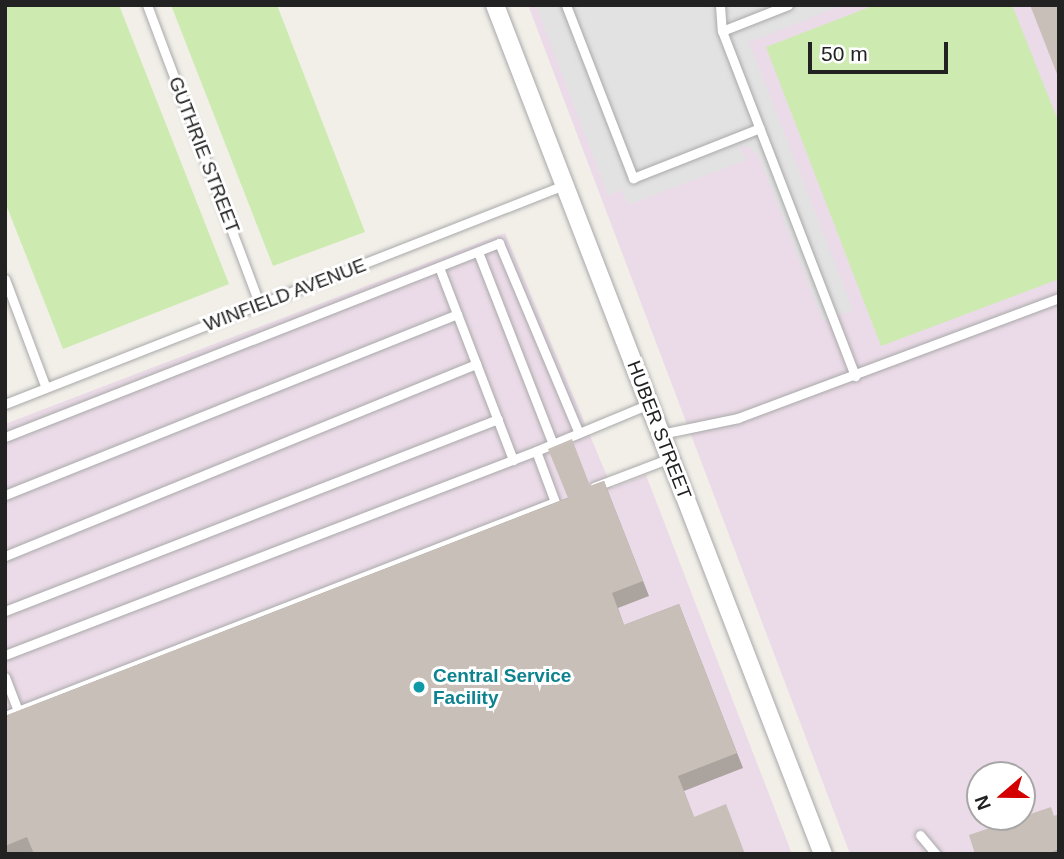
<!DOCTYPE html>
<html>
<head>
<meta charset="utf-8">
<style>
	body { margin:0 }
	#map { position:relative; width:1064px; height:859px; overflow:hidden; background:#f2efe9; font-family:Arial,sans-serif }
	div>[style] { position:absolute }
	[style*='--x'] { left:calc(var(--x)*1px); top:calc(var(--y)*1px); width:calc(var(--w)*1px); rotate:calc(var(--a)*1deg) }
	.industrial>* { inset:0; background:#ebdbe8 }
	.grass>* { inset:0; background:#cdebb0 }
	.parking>* { inset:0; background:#e2e2e2 }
	.roads { filter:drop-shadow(0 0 2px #a9a9a9) drop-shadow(0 0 2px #a9a9a9) }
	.service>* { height:9px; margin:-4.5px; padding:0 4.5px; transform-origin:4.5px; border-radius:4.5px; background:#fff }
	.minor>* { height:18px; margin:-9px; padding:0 9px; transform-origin:9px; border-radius:9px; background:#fff }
	.wall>* { inset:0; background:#aba49e }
	.building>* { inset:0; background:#c7bfb8 }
	.dots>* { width:19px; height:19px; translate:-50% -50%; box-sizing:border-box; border:4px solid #fff; border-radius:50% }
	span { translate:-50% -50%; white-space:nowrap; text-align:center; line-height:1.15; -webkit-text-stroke:6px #fff; paint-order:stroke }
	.street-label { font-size:19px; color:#222 }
	.culture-label { font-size:19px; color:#0d838f; font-weight:700 }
	.left { translate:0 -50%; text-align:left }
	.frame { position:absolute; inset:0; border:7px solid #222; pointer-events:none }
	.north { position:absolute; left:966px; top:761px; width:70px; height:70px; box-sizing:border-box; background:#fff; border:2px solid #a7a7a7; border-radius:50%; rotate:250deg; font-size:19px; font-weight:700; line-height:28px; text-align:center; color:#222 }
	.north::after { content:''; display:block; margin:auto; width:24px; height:32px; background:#d40000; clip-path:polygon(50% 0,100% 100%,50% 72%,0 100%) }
	.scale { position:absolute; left:808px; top:42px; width:140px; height:32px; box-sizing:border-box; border:4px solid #222; border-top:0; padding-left:9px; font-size:21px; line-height:24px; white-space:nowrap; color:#222; -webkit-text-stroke:5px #fff; paint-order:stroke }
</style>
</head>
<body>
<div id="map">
	<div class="industrial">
		<i style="clip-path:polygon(evenodd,528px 5px,1059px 5px,1059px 854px,850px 854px,528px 5px,980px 775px,1022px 775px,1022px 817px,980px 817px,980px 775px)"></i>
		<i style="clip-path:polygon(505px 233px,612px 488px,646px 475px,792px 854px,5px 854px,5px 424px)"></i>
	</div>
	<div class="grass">
		<i style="clip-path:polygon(5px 5px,119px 5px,229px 284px,63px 349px,5px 202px)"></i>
		<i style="clip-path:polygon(171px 5px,277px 5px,365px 232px,273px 266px)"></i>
		<i style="clip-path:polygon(875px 5px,1012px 5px,1059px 123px,1059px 279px,881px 346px,766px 47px)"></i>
	</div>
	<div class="parking">
		<i style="clip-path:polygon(536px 5px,843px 5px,749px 42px,853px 310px,823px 321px,758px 155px,749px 147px,740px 146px,746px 160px,628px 205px,622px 190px,608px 195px)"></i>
	</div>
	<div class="roads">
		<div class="service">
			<i style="--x:147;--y:5;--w:321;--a:69.4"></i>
			<i style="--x:566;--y:5;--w:186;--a:68.8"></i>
			<i style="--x:633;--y:178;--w:136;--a:-21.5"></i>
			<i style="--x:720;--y:5;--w:26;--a:86"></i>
			<i style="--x:722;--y:31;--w:370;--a:68.9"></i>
			<i style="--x:722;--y:31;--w:71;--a:-21.5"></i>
			<i style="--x:478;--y:252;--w:206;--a:68.7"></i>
			<i style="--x:439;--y:267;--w:207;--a:69"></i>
			<i style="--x:5;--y:279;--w:116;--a:69.4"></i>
			<i style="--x:5;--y:404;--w:600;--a:-21.39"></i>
			<i style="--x:661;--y:434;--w:79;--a:-11.7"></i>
			<i style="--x:738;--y:418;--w:343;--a:-20.5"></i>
			<i style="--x:5;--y:437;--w:531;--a:-21.44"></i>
			<i style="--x:499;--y:243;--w:206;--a:67.2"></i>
			<i style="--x:594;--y:487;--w:81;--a:-20.9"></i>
			<i style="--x:5;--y:495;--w:487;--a:-21.8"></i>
			<i style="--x:5;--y:556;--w:509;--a:-22.18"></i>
			<i style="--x:5;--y:611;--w:529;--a:-21.28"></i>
			<i style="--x:5;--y:655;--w:569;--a:-21.02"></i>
			<i style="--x:5;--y:677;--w:36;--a:69"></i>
			<i style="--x:5;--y:716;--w:590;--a:-21.26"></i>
			<i style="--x:555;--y:502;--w:54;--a:-110.4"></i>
			<i style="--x:536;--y:451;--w:122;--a:-22.6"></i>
			<i style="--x:920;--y:835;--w:25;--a:50"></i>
		</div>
		<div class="minor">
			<i style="--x:495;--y:5;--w:910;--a:68.88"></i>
		</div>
	</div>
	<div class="wall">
		<i style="clip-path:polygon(604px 481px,649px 596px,618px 608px,624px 625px,679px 604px,743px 768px,684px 791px,694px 817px,745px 854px,33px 852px,29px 854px,5px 854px,5px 716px,567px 498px,590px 486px)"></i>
		<i style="clip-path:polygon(1059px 815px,1059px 854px,975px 854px,1054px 816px)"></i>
	</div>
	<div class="building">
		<i style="clip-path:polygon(1030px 5px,1059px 5px,1059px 79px)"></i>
		<i style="clip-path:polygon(572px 439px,590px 486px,604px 481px,643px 581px,612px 593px,624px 625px,679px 604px,737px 753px,678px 776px,694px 817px,726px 804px,745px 854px,34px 854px,27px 837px,5px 846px,5px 716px,568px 498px,548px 449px)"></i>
		<i style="clip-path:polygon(1051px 807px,1054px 816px,1059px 815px,1059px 849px,1048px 854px,975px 854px,969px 835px)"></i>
	</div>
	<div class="dots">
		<i style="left:419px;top:687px;background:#0f9aa8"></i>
	</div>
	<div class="street-label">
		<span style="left:204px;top:155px;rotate:69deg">GUTHRIE STREET</span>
		<span style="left:285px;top:295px;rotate:-21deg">WINFIELD AVENUE</span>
		<span style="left:659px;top:430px;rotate:69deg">HUBER STREET</span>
	</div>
	<div class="culture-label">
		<span class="left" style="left:433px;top:687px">Central Service<br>Facility</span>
	</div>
	<div class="frame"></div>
	<div class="north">N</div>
	<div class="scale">50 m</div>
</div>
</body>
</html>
